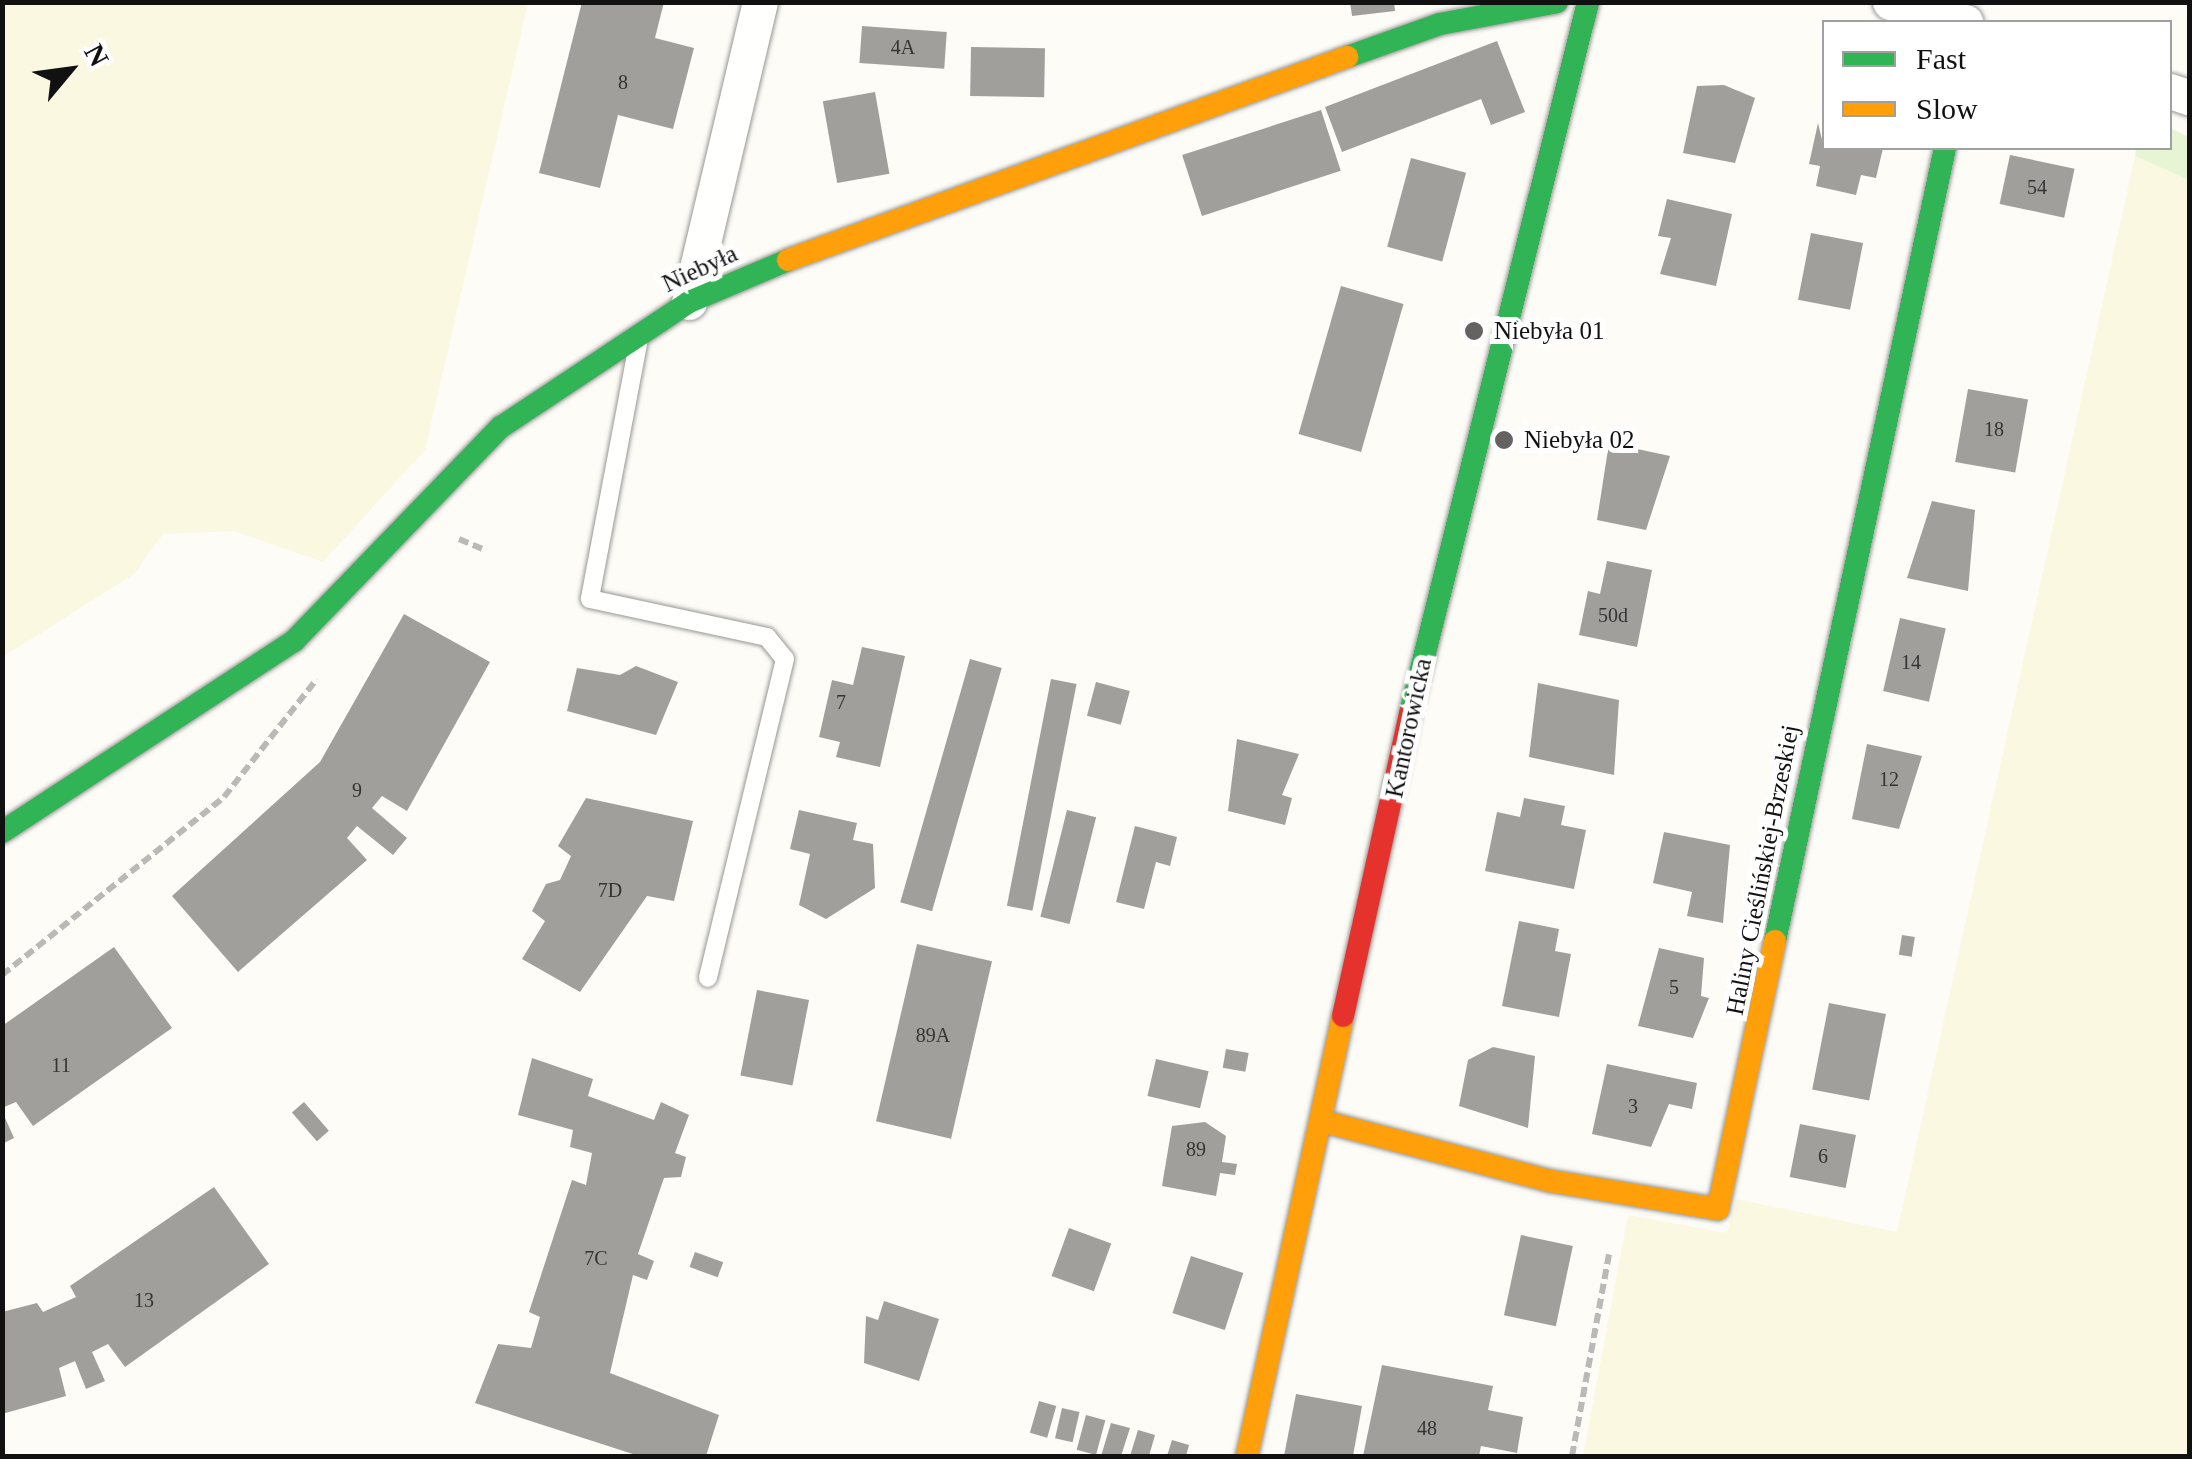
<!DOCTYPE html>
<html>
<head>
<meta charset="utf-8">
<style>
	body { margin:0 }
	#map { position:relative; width:2192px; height:1459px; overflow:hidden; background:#fdfcf7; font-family:Georgia,serif }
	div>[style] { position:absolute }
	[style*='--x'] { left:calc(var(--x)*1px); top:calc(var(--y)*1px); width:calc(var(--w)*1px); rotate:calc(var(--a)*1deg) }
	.farmland>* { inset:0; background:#fbf8e2 }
	.green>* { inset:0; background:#e8f5d5 }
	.building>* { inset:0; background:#a19f9c; transform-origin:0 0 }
	.path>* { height:6px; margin-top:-3px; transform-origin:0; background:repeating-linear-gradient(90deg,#b9b9b8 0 10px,transparent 0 15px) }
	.roads { filter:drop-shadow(0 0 2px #979795) drop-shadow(0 0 2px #979795) }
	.lane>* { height:18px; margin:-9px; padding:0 9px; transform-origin:9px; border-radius:9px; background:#fffffe }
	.street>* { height:35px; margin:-17.5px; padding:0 17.5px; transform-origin:17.5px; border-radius:17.5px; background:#fffffe }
	.fast>* { height:22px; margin:-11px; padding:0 11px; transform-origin:11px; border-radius:11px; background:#30b455 }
	.slow>* { height:22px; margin:-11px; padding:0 11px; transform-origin:11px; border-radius:11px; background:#ff9f0a }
	.jam>* { height:22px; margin:-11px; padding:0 11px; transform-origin:11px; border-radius:11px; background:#e5322d }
	.dots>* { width:28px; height:28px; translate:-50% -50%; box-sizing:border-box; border:5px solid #fff; border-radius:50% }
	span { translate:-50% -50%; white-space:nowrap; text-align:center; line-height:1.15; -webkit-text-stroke:10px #fff; paint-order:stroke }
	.number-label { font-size:20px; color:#353434 }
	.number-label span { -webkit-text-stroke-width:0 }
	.street-label { font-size:25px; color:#111 }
	.poi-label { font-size:25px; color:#111 }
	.left { translate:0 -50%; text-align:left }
	.frame { position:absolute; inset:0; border:5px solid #111; pointer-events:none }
	.legend { position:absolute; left:1822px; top:20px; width:350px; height:130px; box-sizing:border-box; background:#fff; border:2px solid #a0a0a0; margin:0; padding:12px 18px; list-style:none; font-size:30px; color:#111 }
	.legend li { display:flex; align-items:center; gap:20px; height:50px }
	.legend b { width:50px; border:2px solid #a0a0a0 }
	.north { position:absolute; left:20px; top:20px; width:100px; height:100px; -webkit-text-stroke:8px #fff; paint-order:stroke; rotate:61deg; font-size:28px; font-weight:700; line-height:40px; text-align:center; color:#111 }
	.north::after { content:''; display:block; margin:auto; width:35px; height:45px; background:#111; clip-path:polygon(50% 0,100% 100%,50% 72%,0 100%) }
</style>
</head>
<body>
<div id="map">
	<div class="farmland">
		<i style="clip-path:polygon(3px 2px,528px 3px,425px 450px,323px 562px,234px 531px,163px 534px,134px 574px,3px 657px)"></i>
		<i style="clip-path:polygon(2135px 156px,2189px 180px,2189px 1456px,1583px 1456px,1628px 1215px,1727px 1233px,1736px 1199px,1897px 1232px)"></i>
	</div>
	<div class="green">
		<i style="clip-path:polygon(2170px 128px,2189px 137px,2189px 180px,2135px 156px,2136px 148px,2170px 148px)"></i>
	</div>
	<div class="building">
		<i style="clip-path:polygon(582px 2px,664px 2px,655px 38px,694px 48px,673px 129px,618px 115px,600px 188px,539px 173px)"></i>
		<i style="clip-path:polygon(1350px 2px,1394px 2px,1395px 11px,1352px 16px)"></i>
		<i style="left:862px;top:26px;width:85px;height:37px;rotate:4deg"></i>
		<i style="clip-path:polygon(1497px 41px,1525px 112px,1491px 125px,1481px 99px,1342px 152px,1325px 107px)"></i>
		<i style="left:971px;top:47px;width:74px;height:49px;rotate:1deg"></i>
		<i style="clip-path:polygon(1724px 85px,1755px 98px,1735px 163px,1683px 153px,1697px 86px)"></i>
		<i style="left:875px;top:92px;width:83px;height:53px;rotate:80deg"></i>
		<i style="left:1321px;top:110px;width:64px;height:146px;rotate:72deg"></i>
		<i style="clip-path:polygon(1818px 123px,1824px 148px,1883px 148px,1876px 178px,1861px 175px,1856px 195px,1816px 186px,1820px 166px,1809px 164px)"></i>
		<i style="left:2010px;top:155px;width:66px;height:50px;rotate:12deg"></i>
		<i style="left:1411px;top:158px;width:57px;height:92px;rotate:15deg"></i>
		<i style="clip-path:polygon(1667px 199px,1732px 214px,1716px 286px,1660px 274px,1671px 238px,1658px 236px)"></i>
		<i style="left:1811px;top:233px;width:53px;height:68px;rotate:11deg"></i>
		<i style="left:1341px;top:286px;width:65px;height:154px;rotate:16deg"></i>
		<i style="left:1968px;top:389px;width:61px;height:74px;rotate:10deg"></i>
		<i style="clip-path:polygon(1609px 443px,1670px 456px,1646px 530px,1597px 520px)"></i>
		<i style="clip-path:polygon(1932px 501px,1975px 510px,1968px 591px,1907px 578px)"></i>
		<i style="clip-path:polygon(1607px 561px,1652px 570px,1637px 647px,1579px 635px,1588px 591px,1600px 594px)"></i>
		<i style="clip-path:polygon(404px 614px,490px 662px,407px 811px,382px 796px,372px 808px,407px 838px,393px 855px,357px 826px,347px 838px,367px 860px,238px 972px,172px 896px,320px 762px)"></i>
		<i style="left:1900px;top:618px;width:47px;height:75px;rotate:13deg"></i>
		<i style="clip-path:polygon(862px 647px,905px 656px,880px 767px,836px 757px,840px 742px,819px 737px,832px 680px,853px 685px)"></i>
		<i style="left:970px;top:659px;width:33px;height:253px;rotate:16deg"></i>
		<i style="clip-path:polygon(636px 666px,678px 682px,656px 735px,567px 711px,577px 668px,620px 675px)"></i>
		<i style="left:1051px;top:679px;width:26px;height:231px;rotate:11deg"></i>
		<i style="left:1096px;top:682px;width:35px;height:35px;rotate:15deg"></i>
		<i style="clip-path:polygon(1538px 683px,1619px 700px,1614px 775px,1529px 757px)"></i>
		<i style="clip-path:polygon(1237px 739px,1299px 754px,1282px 795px,1292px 798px,1285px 825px,1228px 811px)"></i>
		<i style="clip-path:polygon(1867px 744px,1922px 756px,1899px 829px,1852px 819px)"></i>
		<i style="clip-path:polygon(586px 798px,693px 821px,674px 901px,647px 896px,580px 992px,522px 959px,545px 921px,532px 911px,546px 884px,560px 880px,571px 856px,558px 846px)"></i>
		<i style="clip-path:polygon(1524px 798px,1565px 806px,1561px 825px,1586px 830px,1574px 889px,1485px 871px,1497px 812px,1520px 817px)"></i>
		<i style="clip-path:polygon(799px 810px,857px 823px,853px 840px,873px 844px,875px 888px,826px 919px,799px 905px,810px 854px,790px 849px)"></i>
		<i style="left:1067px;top:810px;width:30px;height:110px;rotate:14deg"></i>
		<i style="clip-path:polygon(1135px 826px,1177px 837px,1170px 866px,1156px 862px,1144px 909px,1116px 902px)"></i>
		<i style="clip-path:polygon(1664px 832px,1730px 845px,1723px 923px,1687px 916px,1692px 892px,1653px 883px)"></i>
		<i style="clip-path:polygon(1519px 921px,1559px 929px,1555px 951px,1571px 954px,1559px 1017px,1502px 1006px)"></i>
		<i style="left:1902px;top:935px;width:13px;height:20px;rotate:9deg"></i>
		<i style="left:917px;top:944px;width:77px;height:182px;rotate:13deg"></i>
		<i style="clip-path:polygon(114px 947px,172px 1028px,33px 1126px,16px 1102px,2px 1108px,2px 1026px)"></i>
		<i style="clip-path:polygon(1659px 948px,1704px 958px,1701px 996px,1709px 998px,1693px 1038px,1638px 1026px)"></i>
		<i style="left:757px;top:990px;width:53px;height:87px;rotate:11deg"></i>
		<i style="left:1829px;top:1003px;width:58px;height:88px;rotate:11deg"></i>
		<i style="clip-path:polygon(1493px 1047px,1535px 1056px,1528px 1128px,1459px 1106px,1468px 1060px)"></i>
		<i style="left:1226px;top:1049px;width:23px;height:19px;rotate:10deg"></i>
		<i style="clip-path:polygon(532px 1058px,593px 1079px,588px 1096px,654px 1120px,661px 1102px,689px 1115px,675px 1153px,686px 1157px,681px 1177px,664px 1178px,638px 1254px,654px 1261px,647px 1280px,633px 1275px,610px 1373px,719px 1415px,706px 1456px,639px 1456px,475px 1403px,498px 1344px,531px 1348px,540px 1317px,529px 1312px,572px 1180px,586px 1185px,592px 1153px,570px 1147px,573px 1130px,518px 1115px)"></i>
		<i style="left:1156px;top:1059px;width:54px;height:38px;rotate:13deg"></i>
		<i style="clip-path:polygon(1607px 1064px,1697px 1083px,1692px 1109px,1669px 1104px,1651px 1147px,1592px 1134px)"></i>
		<i style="left:304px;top:1102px;width:38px;height:16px;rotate:49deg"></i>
		<i style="clip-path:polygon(2px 1111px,14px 1138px,2px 1144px)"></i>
		<i style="clip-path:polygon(1205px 1122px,1226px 1136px,1222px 1162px,1237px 1164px,1235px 1175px,1220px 1173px,1216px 1196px,1162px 1186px,1172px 1126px)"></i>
		<i style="left:1800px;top:1124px;width:57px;height:54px;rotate:11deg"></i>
		<i style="clip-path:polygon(214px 1187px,269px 1264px,125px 1367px,108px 1344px,92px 1352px,105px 1381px,86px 1389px,75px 1361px,59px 1368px,66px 1396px,2px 1414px,2px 1312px,37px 1303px,43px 1312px,76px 1297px,70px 1286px)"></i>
		<i style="left:1069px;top:1228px;width:45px;height:51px;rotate:20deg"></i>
		<i style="left:1521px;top:1235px;width:53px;height:82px;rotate:12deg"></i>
		<i style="left:695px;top:1252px;width:30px;height:16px;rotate:20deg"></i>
		<i style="left:1191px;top:1256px;width:55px;height:60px;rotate:18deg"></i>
		<i style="clip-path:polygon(884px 1301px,939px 1319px,919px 1381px,864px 1363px,866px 1316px,878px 1320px)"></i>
		<i style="clip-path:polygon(1382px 1365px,1493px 1386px,1488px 1410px,1523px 1417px,1517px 1453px,1481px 1446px,1479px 1456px,1363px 1456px)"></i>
		<i style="clip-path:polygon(1296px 1394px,1362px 1406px,1353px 1456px,1284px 1456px)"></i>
		<i style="left:1039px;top:1401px;width:18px;height:33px;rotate:16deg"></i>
		<i style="left:1062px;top:1408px;width:18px;height:31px;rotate:13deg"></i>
		<i style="left:1086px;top:1415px;width:20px;height:36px;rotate:15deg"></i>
		<i style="clip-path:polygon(1111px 1423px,1130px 1428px,1121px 1456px,1101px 1456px)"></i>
		<i style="clip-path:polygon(1138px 1430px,1155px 1435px,1149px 1456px,1130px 1456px)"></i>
		<i style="clip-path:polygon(1172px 1440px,1189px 1445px,1186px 1456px,1167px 1456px)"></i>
	</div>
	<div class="path">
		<i style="--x:459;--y:539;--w:25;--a:23"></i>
		<i style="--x:2;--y:975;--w:285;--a:-38.7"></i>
		<i style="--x:224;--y:797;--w:150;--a:-51.8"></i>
		<i style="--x:1572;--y:1456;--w:205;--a:-79.6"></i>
	</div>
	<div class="roads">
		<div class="lane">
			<i style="--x:638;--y:344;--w:259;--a:100.7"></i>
			<i style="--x:590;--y:599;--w:181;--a:12.1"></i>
			<i style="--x:767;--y:637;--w:28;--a:51"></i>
			<i style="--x:785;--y:659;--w:328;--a:103.6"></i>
		</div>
		<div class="street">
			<i style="--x:1890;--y:2;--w:78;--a:14.9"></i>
			<i style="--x:2170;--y:91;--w:21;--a:19"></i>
			<i style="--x:689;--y:302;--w:308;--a:-76.7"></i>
		</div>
		<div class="fast">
			<i style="--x:1347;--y:57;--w:99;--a:-19.5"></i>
			<i style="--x:1440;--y:24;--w:119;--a:-10.6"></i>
			<i style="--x:1410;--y:713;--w:733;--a:-75.94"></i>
			<i style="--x:2;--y:832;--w:349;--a:-33.2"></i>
			<i style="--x:294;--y:641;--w:298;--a:-46"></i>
			<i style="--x:501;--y:427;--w:226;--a:-33.6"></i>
			<i style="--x:689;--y:302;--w:108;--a:-23"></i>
			<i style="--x:1775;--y:941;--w:811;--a:-77.9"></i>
		</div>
		<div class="slow">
			<i style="--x:788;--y:260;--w:595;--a:-19.96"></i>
			<i style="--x:1325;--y:1122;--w:233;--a:14.7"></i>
			<i style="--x:1550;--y:1181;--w:170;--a:9.5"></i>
			<i style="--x:1718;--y:1209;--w:274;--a:-78"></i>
			<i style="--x:1247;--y:1456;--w:450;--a:-77.7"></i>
		</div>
		<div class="jam">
			<i style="--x:1343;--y:1016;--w:310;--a:-77.5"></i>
		</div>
	</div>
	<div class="dots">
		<i style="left:1474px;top:331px;background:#646362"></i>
		<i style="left:1504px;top:440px;background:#646362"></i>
	</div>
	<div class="number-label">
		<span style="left:903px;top:47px">4A</span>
		<span style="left:623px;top:82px">8</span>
		<span style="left:2037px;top:187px">54</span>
		<span style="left:1994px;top:429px">18</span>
		<span style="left:1613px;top:615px">50d</span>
		<span style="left:1911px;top:662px">14</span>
		<span style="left:841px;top:702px">7</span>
		<span style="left:1889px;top:779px">12</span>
		<span style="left:357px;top:790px">9</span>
		<span style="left:610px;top:890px">7D</span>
		<span style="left:1674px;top:987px">5</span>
		<span style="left:933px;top:1035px">89A</span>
		<span style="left:61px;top:1065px">11</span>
		<span style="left:1633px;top:1106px">3</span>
		<span style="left:1196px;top:1149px">89</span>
		<span style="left:1823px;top:1156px">6</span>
		<span style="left:596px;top:1258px">7C</span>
		<span style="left:144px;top:1300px">13</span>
		<span style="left:1427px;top:1428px">48</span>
	</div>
	<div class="street-label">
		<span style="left:700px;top:269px;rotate:-25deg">Niebyła</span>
		<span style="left:1409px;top:728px;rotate:-78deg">Kantorowicka</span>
		<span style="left:1763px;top:870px;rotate:-79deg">Haliny Cieślińskiej-Brzeskiej</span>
	</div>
	<div class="poi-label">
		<span class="left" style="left:1494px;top:331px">Niebyła 01</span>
		<span class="left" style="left:1524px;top:440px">Niebyła 02</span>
	</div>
	<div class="frame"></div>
	<ul class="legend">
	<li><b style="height:12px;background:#30b455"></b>Fast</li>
	<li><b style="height:12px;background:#ff9f0a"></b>Slow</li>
	</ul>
	<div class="north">N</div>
</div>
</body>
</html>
